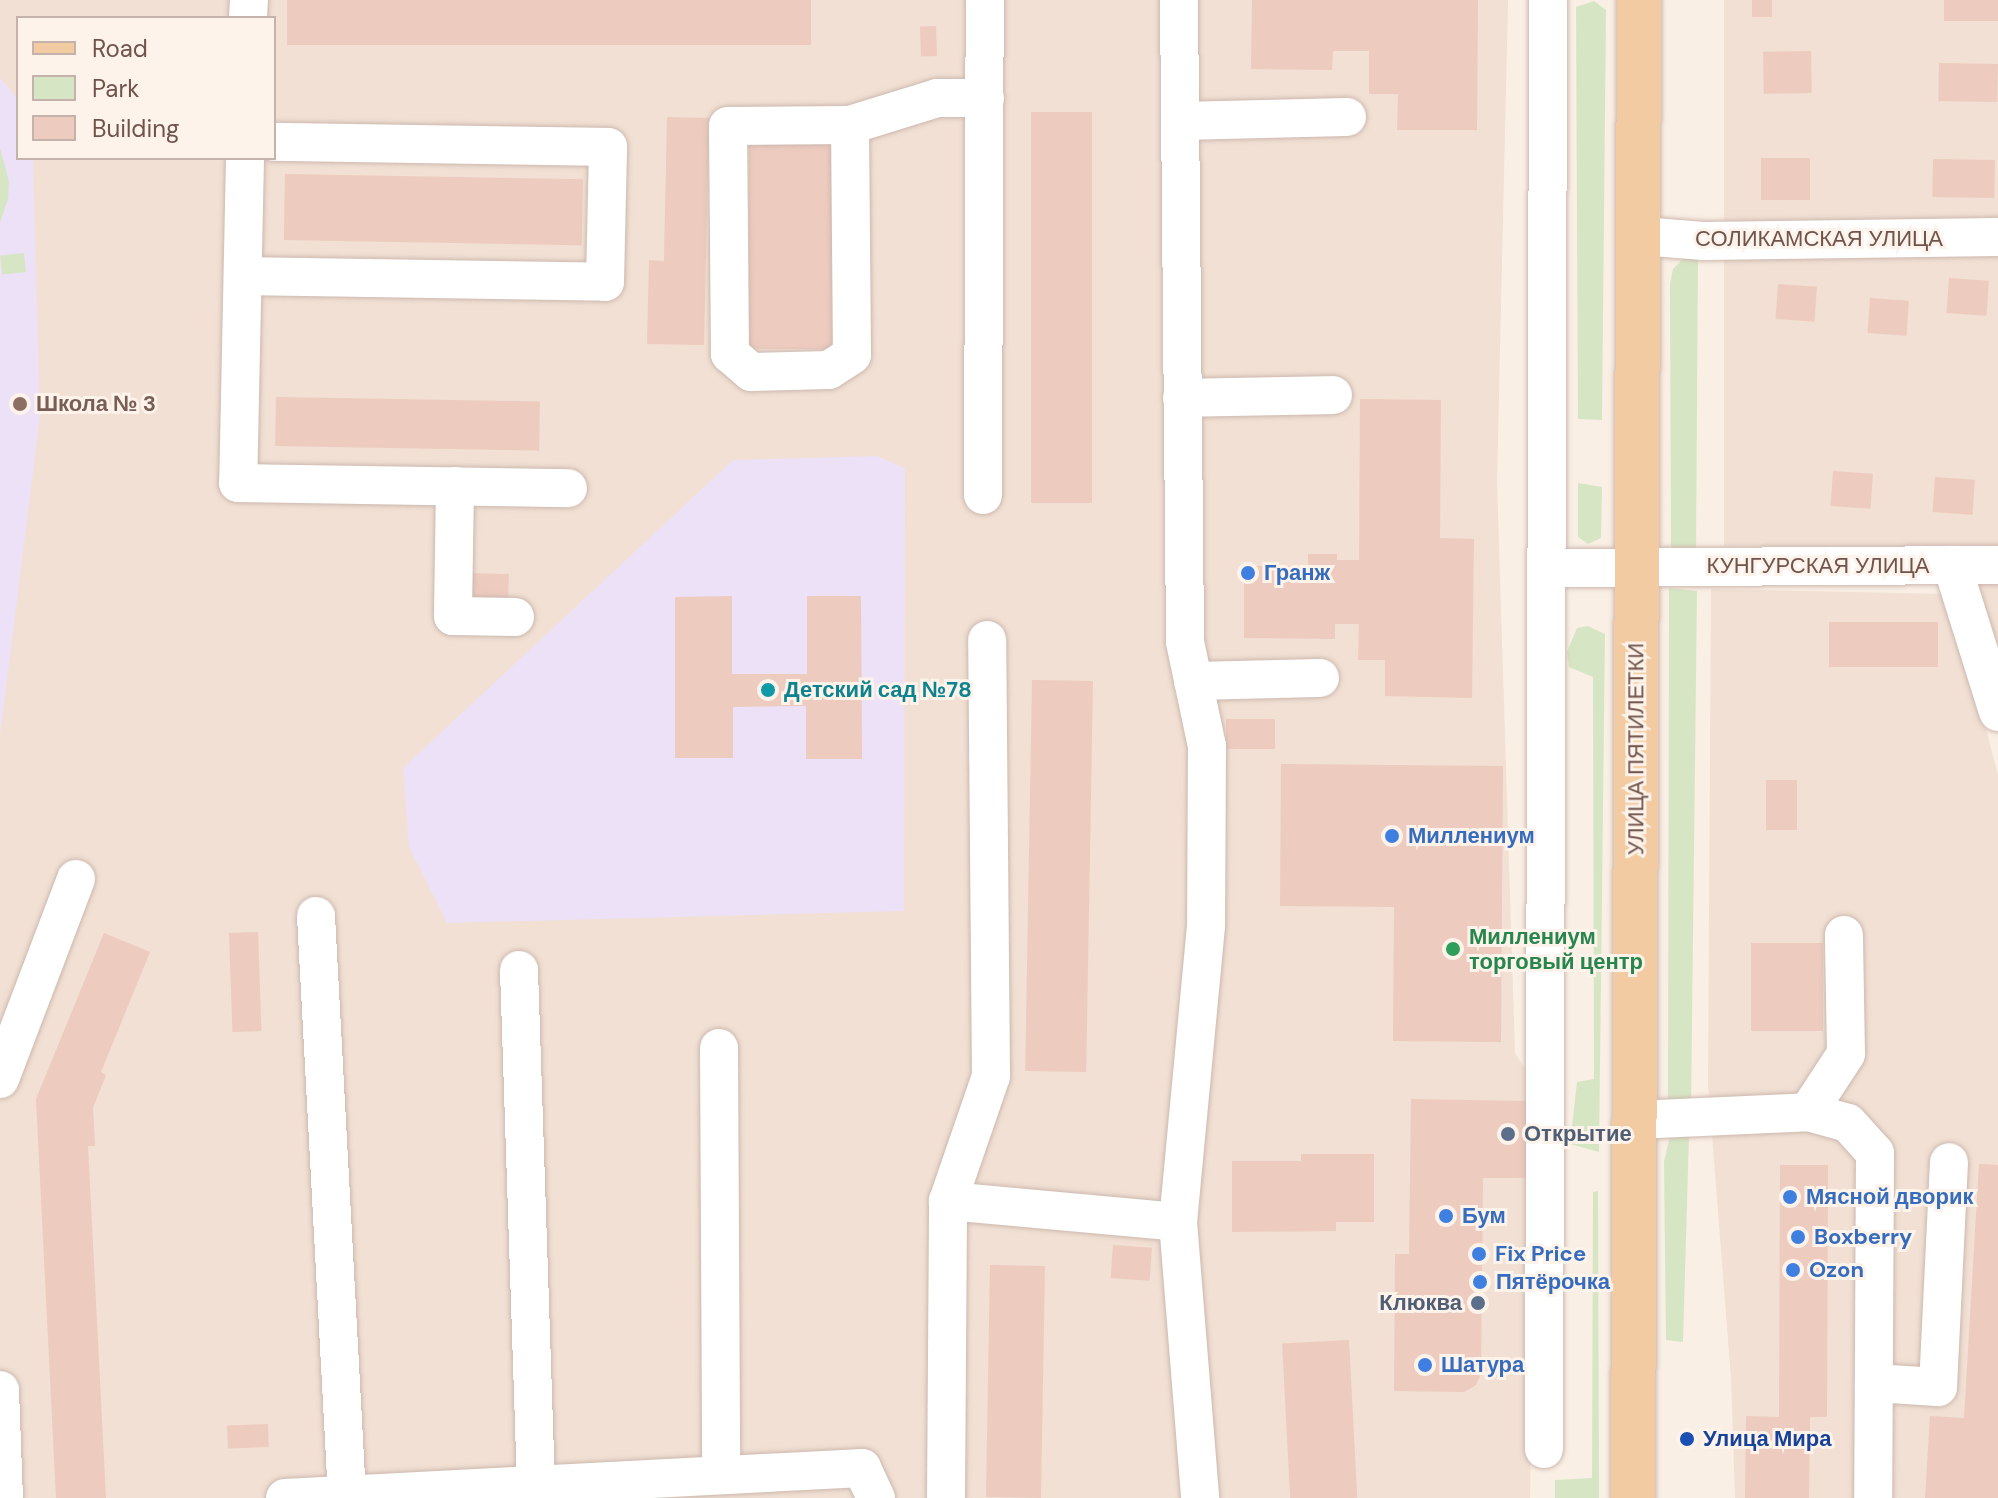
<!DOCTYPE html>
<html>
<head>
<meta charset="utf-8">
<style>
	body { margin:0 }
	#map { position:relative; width:1998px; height:1498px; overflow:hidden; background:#faefe4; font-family:"DM Sans",sans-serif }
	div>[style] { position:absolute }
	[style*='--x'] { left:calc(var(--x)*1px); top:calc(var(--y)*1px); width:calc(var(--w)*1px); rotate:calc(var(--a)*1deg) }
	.residential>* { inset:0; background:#f1e0d3 }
	.education>* { inset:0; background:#ece1f6 }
	.green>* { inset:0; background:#d6e6c4; transform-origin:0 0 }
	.building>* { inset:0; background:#edcbbe; transform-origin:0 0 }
	.roads { filter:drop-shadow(0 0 2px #cdb8af) drop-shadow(0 0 2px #cdb8af) }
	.minor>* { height:38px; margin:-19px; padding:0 19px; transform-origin:19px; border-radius:19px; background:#fff }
	.major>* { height:44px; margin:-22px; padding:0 22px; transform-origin:22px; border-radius:22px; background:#f3cba2 }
	.dots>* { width:22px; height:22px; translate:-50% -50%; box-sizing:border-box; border:4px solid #fdf3ea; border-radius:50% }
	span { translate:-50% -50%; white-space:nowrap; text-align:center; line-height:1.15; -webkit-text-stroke:6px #fdf3ea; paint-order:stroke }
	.street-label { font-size:22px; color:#70544c }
	.education-label { font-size:22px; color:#785e54; font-weight:700 }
	.left { translate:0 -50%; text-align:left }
	.shop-label { font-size:22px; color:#366cbe; font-weight:700 }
	.culture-label { font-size:22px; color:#0d838f; font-weight:700 }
	.leisure-label { font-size:22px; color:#27864d; font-weight:700 }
	.service-label { font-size:22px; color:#4e5e75; font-weight:700 }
	.right { translate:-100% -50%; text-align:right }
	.transit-label { font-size:22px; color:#164399; font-weight:700 }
	.legend { position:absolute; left:16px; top:16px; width:260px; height:144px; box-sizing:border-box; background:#fdf3ea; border:2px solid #c5b3ab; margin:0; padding:10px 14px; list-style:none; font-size:24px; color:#70544c }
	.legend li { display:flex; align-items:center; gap:16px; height:40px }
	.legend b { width:40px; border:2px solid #c5b3ab }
</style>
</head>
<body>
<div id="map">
	<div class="residential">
		<i style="clip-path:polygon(evenodd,0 0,1508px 0,1497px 482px,1515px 1053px,1538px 1089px,1530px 1498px,0 1498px,0 0,18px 18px,274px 18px,274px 158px,18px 158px,18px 18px)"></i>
		<i style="clip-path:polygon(1724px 0,1998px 0,1998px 660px,1965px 550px,1724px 546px)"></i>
		<i style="clip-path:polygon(1711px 589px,1944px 594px,1957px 617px,1998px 775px,1998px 1498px,1735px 1498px,1731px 1378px,1708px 1084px)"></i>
	</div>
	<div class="education">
		<i style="clip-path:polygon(0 78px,18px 99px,18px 158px,33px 158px,40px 417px,0 737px)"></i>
		<i style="clip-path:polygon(877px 456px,905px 468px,904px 911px,447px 923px,409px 847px,403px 768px,733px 460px)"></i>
	</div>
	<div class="green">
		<i style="clip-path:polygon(1594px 1px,1606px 10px,1602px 420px,1578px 419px,1576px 7px)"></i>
		<i style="clip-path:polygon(0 148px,9px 181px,8px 199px,0 223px)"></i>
		<i style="left:24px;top:253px;width:19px;height:24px;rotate:84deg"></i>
		<i style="clip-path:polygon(1687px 255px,1698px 256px,1696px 556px,1685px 556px,1671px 546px,1670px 284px,1673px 269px)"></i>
		<i style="clip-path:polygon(1578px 483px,1602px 487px,1601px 538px,1588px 544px,1578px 537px)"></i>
		<i style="clip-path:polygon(1669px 588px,1697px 591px,1691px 1110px,1675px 1107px,1668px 1098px)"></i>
		<i style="clip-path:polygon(1588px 626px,1605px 634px,1599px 1152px,1570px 1144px,1577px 1082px,1594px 1079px,1593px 677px,1569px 667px,1567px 652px,1577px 628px)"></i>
		<i style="clip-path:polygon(1674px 1135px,1689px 1135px,1683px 1342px,1666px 1340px,1664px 1161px,1669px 1140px)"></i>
		<i style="clip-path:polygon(1598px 1191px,1599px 1498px,1555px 1498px,1555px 1480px,1592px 1478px,1593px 1192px)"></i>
	</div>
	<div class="building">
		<i style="left:287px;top:0;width:524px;height:45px"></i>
		<i style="clip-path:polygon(1252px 0,1478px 0,1477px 130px,1397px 130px,1398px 94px,1369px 94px,1369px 51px,1333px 51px,1332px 70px,1251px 69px)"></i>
		<i style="left:1752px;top:0;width:20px;height:17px"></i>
		<i style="left:1944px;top:0;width:54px;height:21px"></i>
		<i style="left:936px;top:26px;width:30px;height:16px;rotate:88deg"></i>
		<i style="left:1811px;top:51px;width:42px;height:48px;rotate:89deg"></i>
		<i style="left:1939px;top:63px;width:59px;height:38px;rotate:1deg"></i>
		<i style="left:1031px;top:112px;width:61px;height:391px"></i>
		<i style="clip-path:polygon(667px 117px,709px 118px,704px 345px,647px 344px,649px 260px,664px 261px)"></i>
		<i style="left:749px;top:136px;width:83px;height:213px"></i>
		<i style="left:1810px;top:158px;width:42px;height:49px;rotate:90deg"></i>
		<i style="left:1933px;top:159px;width:62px;height:38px;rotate:1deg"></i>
		<i style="left:285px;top:174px;width:298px;height:66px;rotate:1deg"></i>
		<i style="left:1949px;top:278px;width:40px;height:35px;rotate:4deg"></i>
		<i style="left:1778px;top:284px;width:39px;height:35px;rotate:4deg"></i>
		<i style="left:1870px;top:298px;width:39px;height:35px;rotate:4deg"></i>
		<i style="left:276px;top:397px;width:264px;height:49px;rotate:1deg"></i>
		<i style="clip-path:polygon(1360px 399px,1441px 400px,1440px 538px,1474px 539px,1472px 698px,1385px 696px,1385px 660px,1358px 660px,1359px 624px,1335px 624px,1335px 639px,1244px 638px,1244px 566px,1308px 566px,1308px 554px,1337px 554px,1337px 560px,1359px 560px)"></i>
		<i style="left:1833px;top:471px;width:40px;height:35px;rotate:4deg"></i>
		<i style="left:1935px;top:477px;width:40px;height:35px;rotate:4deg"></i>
		<i style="left:472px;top:573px;width:37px;height:26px;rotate:2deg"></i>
		<i style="clip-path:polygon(732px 596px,732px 674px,807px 674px,807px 596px,861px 596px,862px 759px,806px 759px,806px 706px,733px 707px,733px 758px,675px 758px,675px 597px)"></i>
		<i style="left:1829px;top:622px;width:109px;height:45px"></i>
		<i style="left:1032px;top:680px;width:61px;height:391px;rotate:1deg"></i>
		<i style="left:1226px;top:719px;width:49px;height:30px"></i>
		<i style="clip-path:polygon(1281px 764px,1503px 766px,1501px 1042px,1393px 1041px,1394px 907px,1280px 906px)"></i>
		<i style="left:1766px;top:780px;width:31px;height:50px"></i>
		<i style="left:258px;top:932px;width:99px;height:29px;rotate:88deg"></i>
		<i style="clip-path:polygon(104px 933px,150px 952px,101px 1072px,106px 1075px,93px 1108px,95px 1146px,88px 1146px,106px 1498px,56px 1498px,36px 1099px)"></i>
		<i style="left:1751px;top:943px;width:72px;height:88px"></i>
		<i style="clip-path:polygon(1411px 1099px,1526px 1101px,1526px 1178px,1483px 1178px,1481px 1374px,1476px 1385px,1464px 1392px,1394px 1391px,1395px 1254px,1409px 1254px)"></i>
		<i style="clip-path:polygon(1301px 1154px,1374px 1154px,1374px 1222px,1336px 1222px,1336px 1231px,1232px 1232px,1232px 1161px,1301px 1161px)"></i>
		<i style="clip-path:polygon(1979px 1164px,1998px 1165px,1998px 1498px,1925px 1498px,1930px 1416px,1964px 1418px)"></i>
		<i style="clip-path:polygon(1780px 1165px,1828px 1165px,1827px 1417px,1810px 1417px,1809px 1498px,1745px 1498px,1746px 1416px,1779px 1417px)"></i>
		<i style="left:1113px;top:1245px;width:39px;height:33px;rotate:4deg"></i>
		<i style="left:1045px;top:1266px;width:232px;height:55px;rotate:91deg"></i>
		<i style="left:1349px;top:1340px;width:158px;height:67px;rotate:87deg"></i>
		<i style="left:268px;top:1424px;width:23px;height:41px;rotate:88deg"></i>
	</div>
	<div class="roads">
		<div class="minor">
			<i style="--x:1179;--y:0;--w:642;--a:89.46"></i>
			<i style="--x:1185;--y:642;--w:106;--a:78.1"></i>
			<i style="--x:1207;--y:746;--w:180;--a:90.3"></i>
			<i style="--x:1206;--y:926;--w:297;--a:95.4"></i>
			<i style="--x:1178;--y:1222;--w:277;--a:85.4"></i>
			<i style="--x:248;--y:18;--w:18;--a:-87"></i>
			<i style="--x:1180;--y:121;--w:167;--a:-1.4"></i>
			<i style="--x:850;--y:125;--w:230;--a:89.5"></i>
			<i style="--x:852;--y:355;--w:27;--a:147"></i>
			<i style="--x:829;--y:370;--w:78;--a:178.5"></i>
			<i style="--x:751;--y:372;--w:28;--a:-139"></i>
			<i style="--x:730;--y:354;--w:228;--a:-90.5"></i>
			<i style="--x:728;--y:126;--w:122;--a:-0.5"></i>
			<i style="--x:850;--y:125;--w:91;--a:-17.2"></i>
			<i style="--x:937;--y:98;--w:48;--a:0"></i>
			<i style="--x:245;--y:158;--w:325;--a:91.2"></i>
			<i style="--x:238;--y:483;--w:330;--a:0.9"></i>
			<i style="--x:1640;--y:236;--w:64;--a:4.5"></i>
			<i style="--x:1704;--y:241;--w:294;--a:-0.8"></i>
			<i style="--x:243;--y:276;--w:362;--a:0.9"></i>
			<i style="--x:605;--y:282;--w:135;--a:-88.7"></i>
			<i style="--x:608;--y:147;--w:334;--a:-179.1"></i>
			<i style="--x:1182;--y:398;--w:151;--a:-1.1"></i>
			<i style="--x:455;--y:486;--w:130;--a:90.9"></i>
			<i style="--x:453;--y:616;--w:62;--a:0.9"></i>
			<i style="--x:983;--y:495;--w:495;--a:-89.8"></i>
			<i style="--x:1952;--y:565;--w:154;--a:72.6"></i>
			<i style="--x:1548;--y:568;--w:450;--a:-0.4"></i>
			<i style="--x:1193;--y:681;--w:127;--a:-1.4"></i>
			<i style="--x:316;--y:916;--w:580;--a:86.94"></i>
			<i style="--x:519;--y:970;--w:515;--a:88.11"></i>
			<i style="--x:719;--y:1048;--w:427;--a:89.7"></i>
			<i style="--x:0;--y:1079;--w:214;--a:-69.2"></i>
			<i style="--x:1808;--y:1112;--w:69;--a:-56.8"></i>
			<i style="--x:1846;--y:1054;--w:119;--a:-91"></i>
			<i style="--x:1635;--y:1120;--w:173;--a:-2.6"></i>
			<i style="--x:1808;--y:1112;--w:41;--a:15.4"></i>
			<i style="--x:1848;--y:1123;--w:40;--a:48"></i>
			<i style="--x:1875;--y:1153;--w:345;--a:90.3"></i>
			<i style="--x:948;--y:1201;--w:231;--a:5.2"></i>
			<i style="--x:1874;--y:1383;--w:64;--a:3.6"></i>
			<i style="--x:1938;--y:1387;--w:225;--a:-87.2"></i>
			<i style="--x:0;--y:1390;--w:108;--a:87.9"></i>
			<i style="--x:1544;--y:1449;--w:1449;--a:-89.84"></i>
			<i style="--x:285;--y:1498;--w:578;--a:-2.98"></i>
			<i style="--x:862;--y:1468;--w:33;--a:65"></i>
			<i style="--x:946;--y:1498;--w:297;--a:-89.6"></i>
			<i style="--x:948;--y:1201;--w:132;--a:-71"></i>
			<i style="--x:991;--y:1076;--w:436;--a:-90.5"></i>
		</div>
		<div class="major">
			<i style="--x:1633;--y:1498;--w:1498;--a:-89.77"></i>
		</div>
	</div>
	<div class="dots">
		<i style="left:20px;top:404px;background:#8d6e63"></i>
		<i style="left:1248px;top:573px;background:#3f7fe0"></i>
		<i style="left:768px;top:690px;background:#0f9aa8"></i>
		<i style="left:1392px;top:836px;background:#3f7fe0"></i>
		<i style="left:1453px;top:949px;background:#2e9e5b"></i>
		<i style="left:1508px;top:1134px;background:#5c6f8a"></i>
		<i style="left:1790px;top:1197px;background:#3f7fe0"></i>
		<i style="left:1446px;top:1216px;background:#3f7fe0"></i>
		<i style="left:1798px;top:1237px;background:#3f7fe0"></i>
		<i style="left:1479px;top:1254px;background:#3f7fe0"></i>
		<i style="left:1793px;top:1270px;background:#3f7fe0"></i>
		<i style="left:1480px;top:1282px;background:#3f7fe0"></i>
		<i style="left:1478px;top:1303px;background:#5c6f8a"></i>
		<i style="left:1425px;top:1365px;background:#3f7fe0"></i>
		<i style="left:1687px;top:1439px;background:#1a4fb4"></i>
	</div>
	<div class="street-label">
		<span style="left:1819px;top:239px">СОЛИКАМСКАЯ УЛИЦА</span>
		<span style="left:1818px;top:566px">КУНГУРСКАЯ УЛИЦА</span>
		<span style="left:1636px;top:749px;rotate:-90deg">УЛИЦА ПЯТИЛЕТКИ</span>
	</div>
	<div class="education-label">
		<span class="left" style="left:36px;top:404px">Школа № 3</span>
	</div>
	<div class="shop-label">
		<span class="left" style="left:1264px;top:573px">Гранж</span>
		<span class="left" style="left:1408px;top:836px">Миллениум</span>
		<span class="left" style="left:1806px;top:1197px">Мясной дворик</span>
		<span class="left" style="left:1462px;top:1216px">Бум</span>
		<span class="left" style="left:1814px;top:1237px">Boxberry</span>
		<span class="left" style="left:1495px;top:1254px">Fix Price</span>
		<span class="left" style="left:1809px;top:1270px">Ozon</span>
		<span class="left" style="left:1496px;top:1282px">Пятёрочка</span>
		<span class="left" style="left:1441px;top:1365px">Шатура</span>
	</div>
	<div class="culture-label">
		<span class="left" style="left:784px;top:690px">Детский сад №78</span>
	</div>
	<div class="leisure-label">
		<span class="left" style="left:1469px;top:949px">Миллениум<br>торговый центр</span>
	</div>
	<div class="service-label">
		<span class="left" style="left:1524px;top:1134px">Открытие</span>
		<span class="right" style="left:1462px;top:1303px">Клюква</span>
	</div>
	<div class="transit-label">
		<span class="left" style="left:1703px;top:1439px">Улица Мира</span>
	</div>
	<ul class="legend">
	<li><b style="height:10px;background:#f3cba2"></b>Road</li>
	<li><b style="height:22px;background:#d6e6c4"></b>Park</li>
	<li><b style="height:22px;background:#edcbbe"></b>Building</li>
	</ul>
</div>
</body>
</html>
